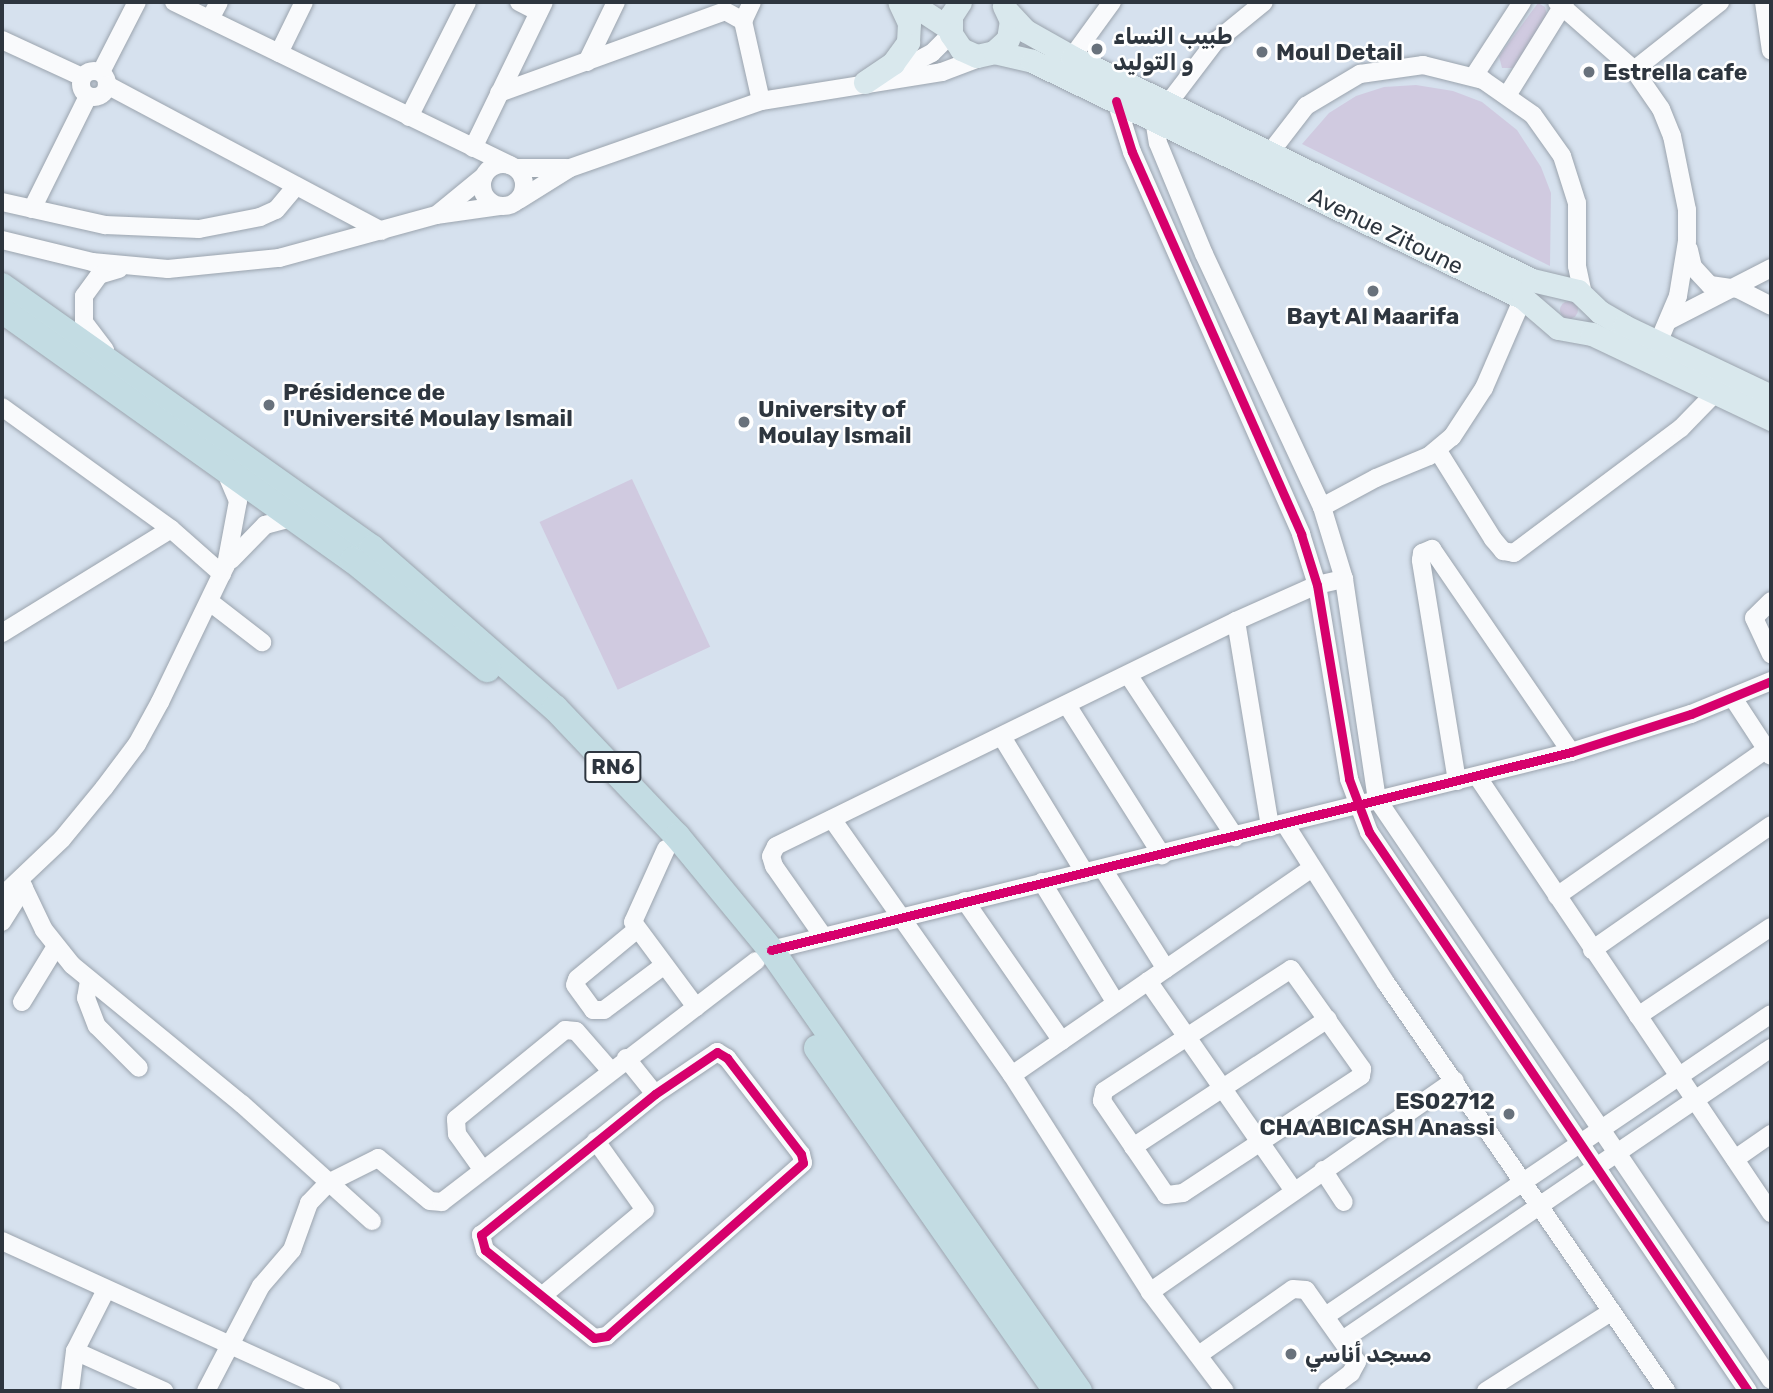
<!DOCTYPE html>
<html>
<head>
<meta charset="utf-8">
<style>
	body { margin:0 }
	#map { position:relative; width:1773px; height:1393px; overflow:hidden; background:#d6e1ee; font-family:Rubik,"Noto Sans Arabic",sans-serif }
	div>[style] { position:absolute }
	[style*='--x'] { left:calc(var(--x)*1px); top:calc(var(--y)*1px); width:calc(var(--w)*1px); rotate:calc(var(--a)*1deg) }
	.green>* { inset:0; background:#d0cae0; transform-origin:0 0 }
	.round { border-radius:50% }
	.roads { filter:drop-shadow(0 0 2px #9ba4ae) drop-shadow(0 0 2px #9ba4ae) }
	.minor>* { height:18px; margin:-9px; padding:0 9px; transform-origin:9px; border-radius:9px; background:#f9fafc }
	.minor>.ring { margin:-9px; padding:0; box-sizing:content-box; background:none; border:18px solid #f9fafc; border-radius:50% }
	.major>* { height:23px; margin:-11.5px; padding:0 11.5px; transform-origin:11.5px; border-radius:11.5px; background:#d9e8ed }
	.highway>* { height:26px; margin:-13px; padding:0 13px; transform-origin:13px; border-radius:13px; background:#c3dce3 }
	.cycleway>* { height:9px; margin:-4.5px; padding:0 4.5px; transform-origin:4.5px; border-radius:4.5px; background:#d6006c }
	.dots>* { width:19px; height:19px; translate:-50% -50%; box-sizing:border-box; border:4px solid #fff; border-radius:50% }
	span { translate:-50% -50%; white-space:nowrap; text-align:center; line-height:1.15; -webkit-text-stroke:5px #fff; paint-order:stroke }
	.shield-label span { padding:2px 5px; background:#fff; border:2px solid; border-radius:5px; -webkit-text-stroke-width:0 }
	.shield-label { font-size:21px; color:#2e363f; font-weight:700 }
	.poi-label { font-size:23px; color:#2e363f; font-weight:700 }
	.left { translate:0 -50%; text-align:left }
	.right { translate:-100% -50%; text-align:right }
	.street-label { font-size:23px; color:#2e363f }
	.frame { position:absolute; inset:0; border:4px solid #2e363f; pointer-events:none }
</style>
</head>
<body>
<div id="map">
	<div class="green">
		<i style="clip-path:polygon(1538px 3px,1545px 7px,1547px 15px,1513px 68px,1502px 68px,1499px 56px)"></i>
		<i style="clip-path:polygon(1416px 85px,1453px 91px,1482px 102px,1517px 130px,1541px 167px,1551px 193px,1550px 266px,1302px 144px,1329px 113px,1356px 96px,1384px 87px)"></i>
		<i class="round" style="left:1560px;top:301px;width:18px;height:18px"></i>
		<i style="left:632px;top:479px;width:185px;height:102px;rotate:65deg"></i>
	</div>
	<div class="roads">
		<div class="minor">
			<i style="--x:174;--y:2;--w:373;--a:25.9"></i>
			<i style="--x:519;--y:2;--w:22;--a:27"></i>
			<i style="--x:752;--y:2;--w:21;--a:115"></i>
			<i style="--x:743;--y:21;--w:82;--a:77.3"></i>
			<i style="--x:1557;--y:2;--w:103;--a:41.4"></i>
			<i style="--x:1634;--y:70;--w:47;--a:55.3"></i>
			<i style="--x:1661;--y:109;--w:29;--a:68"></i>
			<i style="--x:1672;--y:136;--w:76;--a:78.5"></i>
			<i style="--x:1687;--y:210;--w:31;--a:90"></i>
			<i style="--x:1687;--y:241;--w:56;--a:99.3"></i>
			<i style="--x:1678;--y:296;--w:51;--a:113.1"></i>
			<i style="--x:1764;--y:2;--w:49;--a:81.9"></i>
			<i style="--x:210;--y:19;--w:19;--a:-62"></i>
			<i style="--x:2;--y:40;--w:88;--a:24.8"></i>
			<i style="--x:279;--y:53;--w:57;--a:-63.9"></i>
			<i style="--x:1072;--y:57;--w:68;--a:-54"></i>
			<i style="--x:587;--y:62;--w:67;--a:-64.2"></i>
			<i style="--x:1634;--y:70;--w:110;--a:-38.3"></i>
			<i class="ring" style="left:81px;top:71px;width:8px;height:8px"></i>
			<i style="--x:101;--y:72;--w:79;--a:-62.8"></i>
			<i style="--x:892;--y:74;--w:45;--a:-27.7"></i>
			<i style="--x:932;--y:53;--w:27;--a:-45"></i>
			<i style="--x:1474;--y:76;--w:88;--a:-57"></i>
			<i style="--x:107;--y:85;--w:311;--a:28"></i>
			<i style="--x:499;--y:93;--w:240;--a:-19.9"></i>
			<i style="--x:725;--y:11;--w:21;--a:29"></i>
			<i style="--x:1508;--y:94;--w:108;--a:-58.2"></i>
			<i style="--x:1116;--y:101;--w:53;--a:72.6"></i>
			<i style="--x:1132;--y:152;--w:418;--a:66.1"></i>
			<i style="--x:1301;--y:534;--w:53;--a:72.6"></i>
			<i style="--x:1317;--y:585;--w:197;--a:80.6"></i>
			<i style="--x:1349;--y:779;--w:57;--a:69.3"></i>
			<i style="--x:1369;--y:832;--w:675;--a:55.86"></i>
			<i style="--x:1167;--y:105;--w:79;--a:-52.7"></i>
			<i style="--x:1215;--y:42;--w:63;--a:-39.2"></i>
			<i style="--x:409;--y:117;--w:129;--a:-63.2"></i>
			<i style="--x:1154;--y:119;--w:24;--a:81"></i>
			<i style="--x:1158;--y:143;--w:120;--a:67.5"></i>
			<i style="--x:1204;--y:254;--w:279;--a:65"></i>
			<i style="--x:1322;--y:507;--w:75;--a:73"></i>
			<i style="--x:1344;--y:579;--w:222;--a:81.5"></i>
			<i style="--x:1377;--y:799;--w:702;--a:55.86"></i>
			<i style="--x:473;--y:148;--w:162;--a:-64.1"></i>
			<i style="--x:1269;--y:154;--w:61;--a:-52.4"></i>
			<i style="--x:1306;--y:106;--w:63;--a:-30.7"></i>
			<i style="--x:1360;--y:74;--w:64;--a:-8.1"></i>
			<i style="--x:1423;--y:65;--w:62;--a:14"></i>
			<i style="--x:1483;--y:80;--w:61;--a:35"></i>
			<i style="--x:1533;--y:115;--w:50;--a:54.7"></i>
			<i style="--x:1562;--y:156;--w:49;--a:72.3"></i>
			<i style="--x:1577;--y:203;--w:63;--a:90"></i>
			<i style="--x:1577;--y:266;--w:30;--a:78"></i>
			<i class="ring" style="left:482px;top:164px;width:24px;height:24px"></i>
			<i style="--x:516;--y:168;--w:50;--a:0"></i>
			<i style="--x:519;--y:200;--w:60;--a:-32.1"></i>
			<i style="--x:570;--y:168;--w:202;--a:-19.3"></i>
			<i style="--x:761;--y:101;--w:183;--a:-9.1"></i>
			<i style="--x:942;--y:72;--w:48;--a:-20.7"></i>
			<i style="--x:2;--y:202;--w:106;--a:12.6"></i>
			<i style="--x:105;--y:225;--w:94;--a:2.4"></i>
			<i style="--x:199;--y:229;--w:62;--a:-11.1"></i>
			<i style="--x:260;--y:217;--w:17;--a:-24"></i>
			<i style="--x:276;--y:210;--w:31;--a:-50"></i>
			<i style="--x:32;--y:209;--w:126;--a:-63.6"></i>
			<i style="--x:439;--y:213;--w:58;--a:-39.4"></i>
			<i style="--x:2;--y:240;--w:93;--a:13.7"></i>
			<i style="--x:92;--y:262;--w:76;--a:5.3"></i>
			<i style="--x:168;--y:269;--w:112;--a:-5.7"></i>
			<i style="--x:279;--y:258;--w:163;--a:-15.3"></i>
			<i style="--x:436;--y:215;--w:64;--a:-8.1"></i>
			<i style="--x:1689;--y:250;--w:17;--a:77"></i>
			<i style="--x:1693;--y:267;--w:25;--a:47"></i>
			<i style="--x:1710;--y:285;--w:28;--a:8"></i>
			<i style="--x:1738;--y:289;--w:37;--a:27"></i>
			<i style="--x:1668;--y:321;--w:116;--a:-27.2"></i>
			<i style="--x:105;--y:350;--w:35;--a:-127"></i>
			<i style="--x:84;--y:322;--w:26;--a:-90"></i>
			<i style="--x:84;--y:296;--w:26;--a:-54"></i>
			<i style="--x:99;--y:275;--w:21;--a:-17"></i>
			<i style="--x:2;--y:407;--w:208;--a:35.8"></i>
			<i style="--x:171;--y:529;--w:68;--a:41.4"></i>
			<i style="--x:1438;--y:451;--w:104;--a:58"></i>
			<i style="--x:1493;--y:539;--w:16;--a:50"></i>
			<i style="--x:1503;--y:551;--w:11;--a:10"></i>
			<i style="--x:1514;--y:553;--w:209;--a:-36.8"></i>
			<i style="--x:1681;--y:428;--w:50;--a:-45.8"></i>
			<i style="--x:1322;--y:507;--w:61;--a:-28.2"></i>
			<i style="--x:1376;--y:478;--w:57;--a:-22.5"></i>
			<i style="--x:1429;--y:456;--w:30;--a:-40"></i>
			<i style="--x:1452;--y:437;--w:59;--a:-56.9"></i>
			<i style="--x:1484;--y:388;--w:98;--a:-66.6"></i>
			<i style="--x:231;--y:560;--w:49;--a:-45.8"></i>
			<i style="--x:265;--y:525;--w:28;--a:-15"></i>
			<i style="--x:1771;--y:601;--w:24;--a:135"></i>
			<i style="--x:1754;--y:618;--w:40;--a:65"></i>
			<i style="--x:210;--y:602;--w:66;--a:37.6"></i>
			<i style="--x:1236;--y:621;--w:209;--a:80.6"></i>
			<i style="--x:2;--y:633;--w:198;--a:-31.6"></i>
			<i style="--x:1129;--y:676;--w:193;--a:56.6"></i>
			<i style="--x:1733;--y:698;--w:69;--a:56.8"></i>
			<i style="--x:1067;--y:705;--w:178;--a:57.7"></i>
			<i style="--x:1002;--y:737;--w:159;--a:58.6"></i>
			<i style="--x:1477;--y:776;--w:527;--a:56.07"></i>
			<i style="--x:1457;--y:781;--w:224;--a:-99.3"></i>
			<i style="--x:1421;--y:560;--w:7;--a:-82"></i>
			<i style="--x:1422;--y:553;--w:11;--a:-22"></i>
			<i style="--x:1432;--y:549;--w:246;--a:55.6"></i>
			<i style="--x:832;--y:819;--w:313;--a:54.9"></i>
			<i style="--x:1012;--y:1075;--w:257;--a:57.5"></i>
			<i style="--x:1150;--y:1292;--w:124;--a:52.9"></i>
			<i style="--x:1285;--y:824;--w:188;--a:57.6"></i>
			<i style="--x:1386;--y:983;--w:495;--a:55.5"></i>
			<i style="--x:666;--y:849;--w:80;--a:114.3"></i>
			<i style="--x:633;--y:922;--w:106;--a:53.5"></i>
			<i style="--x:1103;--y:869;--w:118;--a:57.8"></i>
			<i style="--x:20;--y:880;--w:55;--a:64.4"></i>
			<i style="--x:44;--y:930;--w:45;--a:51.3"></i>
			<i style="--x:72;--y:965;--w:220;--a:39.3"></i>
			<i style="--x:242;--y:1104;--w:175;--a:42"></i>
			<i style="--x:1042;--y:882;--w:142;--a:58.6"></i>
			<i style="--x:2;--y:896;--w:83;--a:-43.5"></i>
			<i style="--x:62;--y:839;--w:66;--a:-50.5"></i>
			<i style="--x:104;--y:788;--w:55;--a:-53.1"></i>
			<i style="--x:137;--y:744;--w:48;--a:-61.3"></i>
			<i style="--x:160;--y:702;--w:152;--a:-64.3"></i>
			<i style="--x:226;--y:565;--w:65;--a:-79.4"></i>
			<i style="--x:238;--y:501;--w:30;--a:-113"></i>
			<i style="--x:1557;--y:896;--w:256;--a:-35"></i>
			<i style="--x:965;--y:901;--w:170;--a:55.3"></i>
			<i style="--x:2;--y:922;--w:41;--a:-57.8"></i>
			<i style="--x:635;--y:931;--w:75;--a:140.4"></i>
			<i style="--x:577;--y:979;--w:6;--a:108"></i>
			<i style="--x:575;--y:985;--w:31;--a:54"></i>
			<i style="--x:593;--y:1010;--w:11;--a:0"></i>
			<i style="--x:604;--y:1010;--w:74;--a:-36.7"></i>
			<i style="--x:823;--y:936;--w:85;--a:-125"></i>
			<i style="--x:774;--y:866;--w:10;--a:-107"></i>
			<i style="--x:771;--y:856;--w:11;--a:-63"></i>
			<i style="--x:776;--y:846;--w:512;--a:-26.06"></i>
			<i style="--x:1236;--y:621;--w:89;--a:-24"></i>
			<i style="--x:1317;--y:585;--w:28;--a:-13"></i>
			<i style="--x:771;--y:950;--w:824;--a:-13.9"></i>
			<i style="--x:1571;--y:752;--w:126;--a:-17.6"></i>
			<i style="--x:1691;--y:714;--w:87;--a:-22.4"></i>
			<i style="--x:1592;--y:950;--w:218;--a:-34.9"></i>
			<i style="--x:1291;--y:969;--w:123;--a:54.6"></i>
			<i style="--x:1362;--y:1069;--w:7;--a:98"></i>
			<i style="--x:1361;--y:1076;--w:213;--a:146.7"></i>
			<i style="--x:1183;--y:1193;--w:17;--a:173"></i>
			<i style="--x:1166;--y:1195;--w:114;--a:-124.2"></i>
			<i style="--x:1102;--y:1101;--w:10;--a:-79"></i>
			<i style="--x:1104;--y:1091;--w:223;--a:-33.1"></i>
			<i style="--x:89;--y:981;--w:17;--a:100"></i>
			<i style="--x:86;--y:998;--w:30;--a:69"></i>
			<i style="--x:97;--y:1026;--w:59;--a:45"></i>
			<i style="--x:1148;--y:981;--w:256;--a:55.2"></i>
			<i style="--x:22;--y:1002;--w:63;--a:-58.6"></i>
			<i style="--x:1638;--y:1016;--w:160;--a:-33.8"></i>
			<i style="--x:717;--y:1052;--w:12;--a:31"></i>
			<i style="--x:727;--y:1058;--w:121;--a:52.4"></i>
			<i style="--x:801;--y:1154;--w:9;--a:77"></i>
			<i style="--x:803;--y:1163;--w:261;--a:138.6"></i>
			<i style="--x:607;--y:1336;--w:13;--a:171"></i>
			<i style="--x:594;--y:1338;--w:140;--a:-141.1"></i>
			<i style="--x:485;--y:1250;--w:16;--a:-105"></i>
			<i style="--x:481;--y:1235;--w:224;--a:-39"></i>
			<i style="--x:655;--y:1094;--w:75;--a:-34.1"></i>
			<i style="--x:626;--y:1058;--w:46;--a:51.1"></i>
			<i style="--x:1012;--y:1075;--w:363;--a:-34.6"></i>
			<i style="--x:1133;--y:1147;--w:233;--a:-33.3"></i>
			<i style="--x:1735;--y:1159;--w:44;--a:-34.8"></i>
			<i style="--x:482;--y:1169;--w:43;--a:-125.5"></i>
			<i style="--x:457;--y:1134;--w:15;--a:-94"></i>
			<i style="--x:456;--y:1119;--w:141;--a:-39.2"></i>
			<i style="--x:565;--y:1030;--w:11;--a:5"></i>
			<i style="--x:576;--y:1031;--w:52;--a:48.9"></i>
			<i style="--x:1323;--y:1170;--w:38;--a:57"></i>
			<i style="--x:2;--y:1241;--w:362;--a:24.5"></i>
			<i style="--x:1150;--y:1292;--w:371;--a:-34.8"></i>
			<i style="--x:542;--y:1296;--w:134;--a:-39.9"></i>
			<i style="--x:645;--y:1210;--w:85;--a:-125.4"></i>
			<i style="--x:1327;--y:1315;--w:536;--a:-34.13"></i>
			<i style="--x:1344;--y:1339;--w:517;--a:-34.27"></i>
			<i style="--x:75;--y:1351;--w:98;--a:24.2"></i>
			<i style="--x:1200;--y:1354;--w:113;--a:-35"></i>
			<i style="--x:1293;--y:1289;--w:13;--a:4"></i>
			<i style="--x:1306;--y:1290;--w:88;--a:54.7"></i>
			<i style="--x:1357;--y:1362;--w:13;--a:119"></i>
			<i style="--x:1351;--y:1373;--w:30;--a:143"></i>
			<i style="--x:70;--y:1391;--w:40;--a:-82.9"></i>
			<i style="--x:75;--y:1351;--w:68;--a:-63.1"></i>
			<i style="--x:206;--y:1391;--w:119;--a:-62.4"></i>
			<i style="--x:261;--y:1286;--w:48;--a:-49.3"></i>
			<i style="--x:292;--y:1250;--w:50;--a:-70.1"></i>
			<i style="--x:309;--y:1203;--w:28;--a:-46"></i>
			<i style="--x:328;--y:1183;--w:56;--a:-26.6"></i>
			<i style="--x:378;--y:1158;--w:67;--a:39.6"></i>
			<i style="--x:430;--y:1201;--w:12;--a:5"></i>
			<i style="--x:442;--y:1202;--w:396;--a:-37.5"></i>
			<i style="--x:1486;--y:1391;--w:148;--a:-32.3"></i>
		</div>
		<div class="major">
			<i style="--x:909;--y:2;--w:49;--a:33.4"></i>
			<i style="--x:960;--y:2;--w:17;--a:123"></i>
			<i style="--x:951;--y:16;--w:18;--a:90"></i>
			<i style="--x:951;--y:34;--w:18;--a:56"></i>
			<i style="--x:961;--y:49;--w:17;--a:24"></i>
			<i style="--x:977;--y:56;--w:17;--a:-13"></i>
			<i style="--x:994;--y:52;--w:19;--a:-43"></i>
			<i style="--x:1008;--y:39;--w:18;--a:-81"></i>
			<i style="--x:1011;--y:21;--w:17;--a:-115"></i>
			<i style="--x:1008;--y:12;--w:26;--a:47"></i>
			<i style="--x:1026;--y:31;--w:53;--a:29.5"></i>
			<i style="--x:1072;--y:57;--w:511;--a:25.86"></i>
			<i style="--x:1532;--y:280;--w:47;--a:13.4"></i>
			<i style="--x:1578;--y:291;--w:30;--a:44"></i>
			<i style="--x:1600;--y:312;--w:28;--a:30"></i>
			<i style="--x:1624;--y:326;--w:163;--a:25.5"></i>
			<i style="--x:994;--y:52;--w:39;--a:13"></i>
			<i style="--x:1032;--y:61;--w:545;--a:25.77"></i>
			<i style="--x:1523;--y:298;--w:46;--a:40.6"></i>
			<i style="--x:1558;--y:328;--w:35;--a:10"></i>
			<i style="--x:1592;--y:334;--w:198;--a:25.4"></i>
			<i style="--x:865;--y:82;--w:34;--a:-34"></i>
			<i style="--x:893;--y:63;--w:26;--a:-54"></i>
			<i style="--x:908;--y:42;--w:19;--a:-87"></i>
			<i style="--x:909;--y:23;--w:23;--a:-115"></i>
		</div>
		<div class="highway">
			<i style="--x:2;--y:286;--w:453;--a:35.3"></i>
			<i style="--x:372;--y:548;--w:243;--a:41.2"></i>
			<i style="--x:555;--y:708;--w:177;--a:46.4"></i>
			<i style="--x:677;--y:836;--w:148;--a:50.5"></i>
			<i style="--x:771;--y:950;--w:538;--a:55.07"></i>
			<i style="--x:2;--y:310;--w:431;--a:35.5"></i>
			<i style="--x:353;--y:560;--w:173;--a:39.1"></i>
			<i style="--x:817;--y:1048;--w:418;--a:55.1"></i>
		</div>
	</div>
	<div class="cycleway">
		<i style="--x:1116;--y:101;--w:53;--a:72.6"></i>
		<i style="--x:1132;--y:152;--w:418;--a:66.1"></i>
		<i style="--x:1301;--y:534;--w:53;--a:72.6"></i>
		<i style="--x:1317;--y:585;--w:197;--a:80.6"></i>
		<i style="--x:1349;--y:779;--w:57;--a:69.3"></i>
		<i style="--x:1369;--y:832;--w:675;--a:55.86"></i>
		<i style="--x:771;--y:950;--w:824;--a:-13.9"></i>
		<i style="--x:1571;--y:752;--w:126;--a:-17.6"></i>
		<i style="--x:1691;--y:714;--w:87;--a:-22.4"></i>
		<i style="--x:717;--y:1052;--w:12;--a:31"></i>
		<i style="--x:727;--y:1058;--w:121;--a:52.4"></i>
		<i style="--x:801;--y:1154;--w:9;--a:77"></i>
		<i style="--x:803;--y:1163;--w:261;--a:138.6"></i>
		<i style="--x:607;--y:1336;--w:13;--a:171"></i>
		<i style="--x:594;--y:1338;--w:140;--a:-141.1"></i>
		<i style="--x:485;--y:1250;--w:16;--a:-105"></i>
		<i style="--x:481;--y:1235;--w:224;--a:-39"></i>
		<i style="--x:655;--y:1094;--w:75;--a:-34.1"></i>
	</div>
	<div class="dots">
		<i style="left:1097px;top:49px;background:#69727c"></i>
		<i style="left:1262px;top:52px;background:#69727c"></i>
		<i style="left:1589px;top:72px;background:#69727c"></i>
		<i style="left:1373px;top:291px;background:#69727c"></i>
		<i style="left:269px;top:405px;background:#69727c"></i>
		<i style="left:744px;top:422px;background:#69727c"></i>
		<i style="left:1509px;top:1114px;background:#69727c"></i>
		<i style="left:1291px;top:1354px;background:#69727c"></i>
	</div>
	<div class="shield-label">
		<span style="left:613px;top:767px">RN6</span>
	</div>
	<div class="poi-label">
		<span class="left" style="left:1113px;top:49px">طبيب النساء<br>و التوليد</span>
		<span class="left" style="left:1276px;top:52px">Moul Detail</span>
		<span class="left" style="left:1603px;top:72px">Estrella cafe</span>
		<span style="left:1373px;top:316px">Bayt Al Maarifa</span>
		<span class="left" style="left:283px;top:405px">Présidence de<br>l'Université Moulay Ismail</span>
		<span class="left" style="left:758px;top:422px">University of<br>Moulay Ismail</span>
		<span class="right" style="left:1495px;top:1114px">ES02712<br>CHAABICASH Anassi</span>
		<span class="left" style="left:1305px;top:1354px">مسجد أناسي</span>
	</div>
	<div class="street-label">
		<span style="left:1386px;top:231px;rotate:26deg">Avenue Zitoune</span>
	</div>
	<div class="frame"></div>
</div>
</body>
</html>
